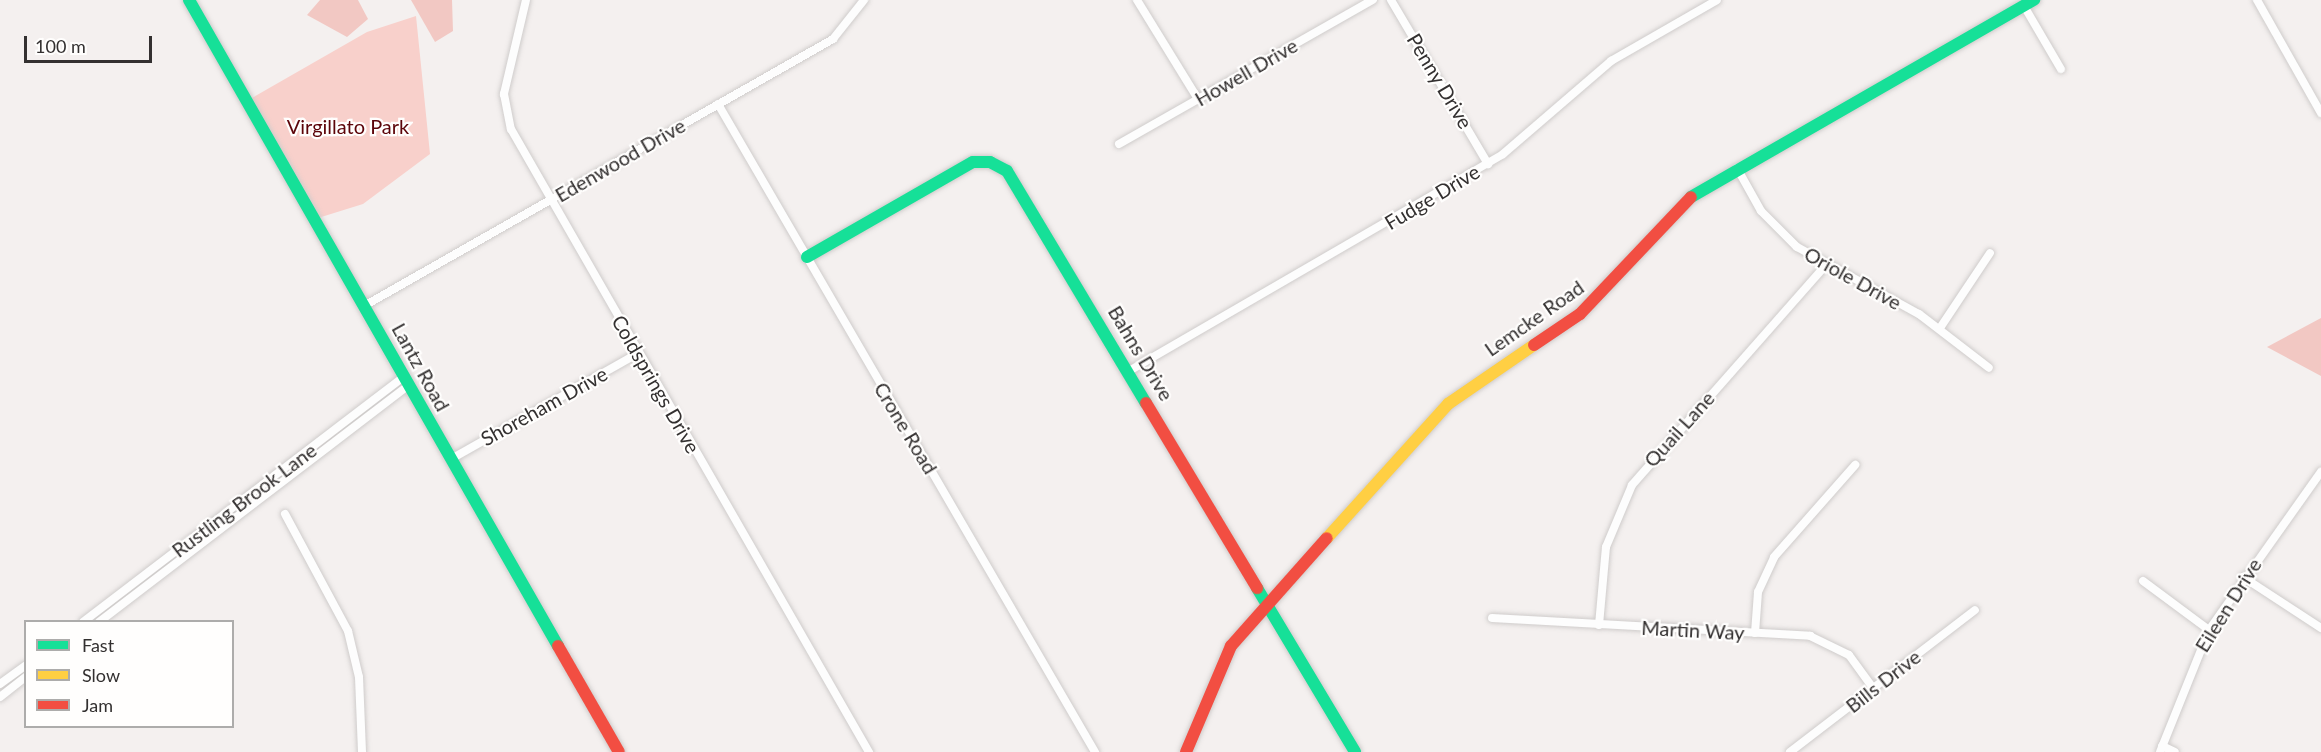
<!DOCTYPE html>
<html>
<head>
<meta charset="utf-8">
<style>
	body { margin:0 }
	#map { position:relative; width:2321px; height:752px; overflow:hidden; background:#f4f0ef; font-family:Lato,sans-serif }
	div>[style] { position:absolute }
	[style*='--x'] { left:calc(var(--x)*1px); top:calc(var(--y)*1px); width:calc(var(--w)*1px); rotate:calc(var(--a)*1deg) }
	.green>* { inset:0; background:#f8d0cb }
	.forest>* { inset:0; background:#f2c8c3 }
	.roads { filter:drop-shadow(0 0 2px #cfcccb) drop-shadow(0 0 2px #cfcccb) }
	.street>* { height:8px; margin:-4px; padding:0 4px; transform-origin:4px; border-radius:4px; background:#fdfdfd }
	.fast>* { height:12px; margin:-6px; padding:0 6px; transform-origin:6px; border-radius:6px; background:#16e098 }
	.slow>* { height:12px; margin:-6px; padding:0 6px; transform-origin:6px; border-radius:6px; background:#ffcf43 }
	.jam>* { height:12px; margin:-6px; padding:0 6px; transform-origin:6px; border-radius:6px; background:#f24e42 }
	span { translate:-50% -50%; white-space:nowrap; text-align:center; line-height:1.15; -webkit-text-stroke:4.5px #fffefd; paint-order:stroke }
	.street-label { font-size:20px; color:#333030 }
	.park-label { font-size:20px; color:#5c0409 }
	.legend { position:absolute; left:24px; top:620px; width:210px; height:108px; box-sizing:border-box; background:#fffefd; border:2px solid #adacab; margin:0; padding:8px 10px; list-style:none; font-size:18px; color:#333030 }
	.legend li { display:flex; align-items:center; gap:12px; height:30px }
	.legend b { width:30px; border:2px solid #adacab }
	.scale { position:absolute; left:24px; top:36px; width:128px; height:27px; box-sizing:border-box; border:3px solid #333030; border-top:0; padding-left:8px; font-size:18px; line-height:21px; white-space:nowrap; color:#333030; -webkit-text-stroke:4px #fffefd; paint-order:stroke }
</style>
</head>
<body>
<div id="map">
	<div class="green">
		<i style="clip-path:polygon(416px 16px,430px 154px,363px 204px,318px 218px,252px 98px,367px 32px)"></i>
	</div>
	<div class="forest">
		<i style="clip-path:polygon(320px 0,358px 0,368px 19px,347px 37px,307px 15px)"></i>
		<i style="clip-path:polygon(411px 0,452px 0,453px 31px,435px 42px)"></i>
		<i style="clip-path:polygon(2321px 318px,2321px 376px,2267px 347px)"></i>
	</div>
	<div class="roads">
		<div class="street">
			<i style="--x:526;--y:0;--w:97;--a:103.2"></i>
			<i style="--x:504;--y:94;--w:36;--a:79"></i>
			<i style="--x:511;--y:129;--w:719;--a:60.12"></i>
			<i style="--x:1137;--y:0;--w:116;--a:58.4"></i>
			<i style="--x:1391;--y:0;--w:191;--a:59.4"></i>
			<i style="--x:2257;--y:0;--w:130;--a:60.5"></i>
			<i style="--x:2024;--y:6;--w:73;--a:59.6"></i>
			<i style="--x:718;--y:104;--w:750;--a:59.81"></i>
			<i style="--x:1119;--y:144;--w:292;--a:-29.6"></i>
			<i style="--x:1737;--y:168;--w:49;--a:60.8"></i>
			<i style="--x:1761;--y:211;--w:51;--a:45"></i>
			<i style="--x:1797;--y:247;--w:139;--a:28.8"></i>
			<i style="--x:1919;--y:314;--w:88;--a:37.6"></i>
			<i style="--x:364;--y:306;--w:540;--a:-29.65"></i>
			<i style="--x:833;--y:39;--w:50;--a:-51.5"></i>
			<i style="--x:1940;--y:328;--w:90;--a:-56.3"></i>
			<i style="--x:1129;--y:371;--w:432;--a:-30.1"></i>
			<i style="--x:1503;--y:154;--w:143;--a:-40.7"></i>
			<i style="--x:1611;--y:61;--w:122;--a:-29.9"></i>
			<i style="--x:451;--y:459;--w:215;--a:-29.5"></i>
			<i style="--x:285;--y:514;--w:133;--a:61.7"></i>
			<i style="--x:348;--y:631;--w:47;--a:76.6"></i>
			<i style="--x:359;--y:677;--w:75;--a:87.7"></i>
			<i style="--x:2243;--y:577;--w:93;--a:33.2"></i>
			<i style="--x:2143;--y:581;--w:82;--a:36.6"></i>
			<i style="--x:1492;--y:618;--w:319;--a:3.2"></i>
			<i style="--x:1810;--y:636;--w:43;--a:26"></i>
			<i style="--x:1849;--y:655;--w:41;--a:54"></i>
			<i style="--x:83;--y:622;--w:404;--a:-37.4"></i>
			<i style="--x:99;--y:622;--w:390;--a:-37.4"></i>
			<i style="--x:1599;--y:625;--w:78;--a:-84.9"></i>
			<i style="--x:1606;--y:547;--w:67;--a:-67.2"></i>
			<i style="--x:1632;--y:485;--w:293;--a:-48.6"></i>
			<i style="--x:1755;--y:633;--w:41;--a:-85.8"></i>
			<i style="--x:1758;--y:592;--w:38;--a:-65"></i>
			<i style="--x:1774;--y:557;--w:123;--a:-48.6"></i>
			<i style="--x:0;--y:684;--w:32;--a:-36"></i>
			<i style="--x:0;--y:697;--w:33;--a:-38"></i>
			<i style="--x:2162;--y:746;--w:14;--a:25"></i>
			<i style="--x:1790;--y:752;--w:233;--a:-37.5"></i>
			<i style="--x:2160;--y:752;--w:131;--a:-68.1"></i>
			<i style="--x:2209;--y:630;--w:194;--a:-54.7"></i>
		</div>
		<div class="fast">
			<i style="--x:189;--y:0;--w:744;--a:60.26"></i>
			<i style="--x:1691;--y:197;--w:396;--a:-29.9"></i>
			<i style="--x:807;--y:257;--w:191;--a:-29.8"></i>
			<i style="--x:973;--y:162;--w:17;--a:0"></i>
			<i style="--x:990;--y:162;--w:19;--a:28"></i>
			<i style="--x:1007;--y:171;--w:270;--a:59.1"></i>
			<i style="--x:1257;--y:588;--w:191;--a:59.1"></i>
		</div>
		<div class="slow">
			<i style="--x:1327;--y:538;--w:181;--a:-47.9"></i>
			<i style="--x:1448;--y:404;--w:104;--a:-34.5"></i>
		</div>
		<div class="jam">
			<i style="--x:1534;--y:345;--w:55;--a:-34"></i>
			<i style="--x:1580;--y:314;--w:161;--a:-46.5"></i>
			<i style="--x:1146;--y:403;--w:216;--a:59"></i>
			<i style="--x:558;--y:646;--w:122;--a:60.1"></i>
			<i style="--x:1186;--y:752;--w:115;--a:-67"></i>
			<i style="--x:1231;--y:646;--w:144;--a:-48.4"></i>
		</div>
	</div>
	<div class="street-label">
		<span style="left:1246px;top:72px;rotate:-30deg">Howell Drive</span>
		<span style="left:1440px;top:81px;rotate:59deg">Penny Drive</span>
		<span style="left:620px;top:160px;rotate:-30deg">Edenwood Drive</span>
		<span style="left:1432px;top:197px;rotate:-31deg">Fudge Drive</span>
		<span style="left:1853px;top:278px;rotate:29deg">Oriole Drive</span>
		<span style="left:1534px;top:318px;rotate:-35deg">Lemcke Road</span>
		<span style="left:1141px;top:353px;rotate:59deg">Bahns Drive</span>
		<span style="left:421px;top:367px;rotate:61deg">Lantz Road</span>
		<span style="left:656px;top:384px;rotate:60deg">Coldsprings Drive</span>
		<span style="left:544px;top:406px;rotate:-29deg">Shoreham Drive</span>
		<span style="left:906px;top:428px;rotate:59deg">Crone Road</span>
		<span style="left:1679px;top:429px;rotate:-48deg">Quail Lane</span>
		<span style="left:244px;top:500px;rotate:-37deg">Rustling Brook Lane</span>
		<span style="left:2228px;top:605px;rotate:-58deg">Eileen Drive</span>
		<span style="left:1693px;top:630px;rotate:3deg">Martin Way</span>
		<span style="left:1883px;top:681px;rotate:-38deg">Bills Drive</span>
	</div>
	<div class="park-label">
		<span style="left:348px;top:126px">Virgillato Park</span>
	</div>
	<ul class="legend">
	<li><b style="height:8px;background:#16e098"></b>Fast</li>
	<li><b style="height:8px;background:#ffcf43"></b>Slow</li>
	<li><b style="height:8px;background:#f24e42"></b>Jam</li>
	</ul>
	<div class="scale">100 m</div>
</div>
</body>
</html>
